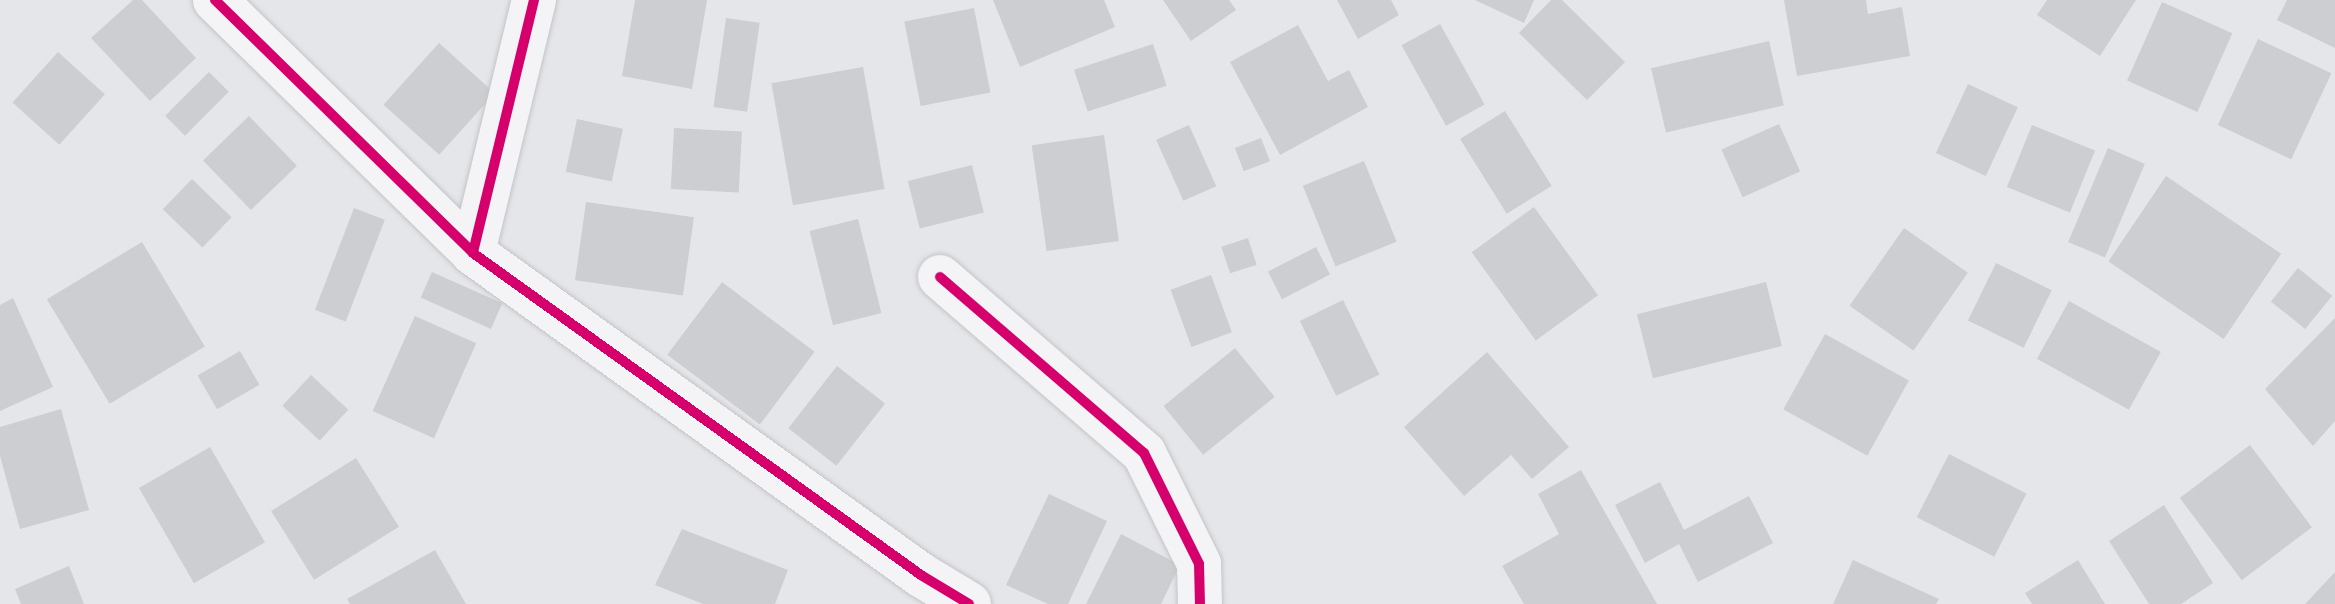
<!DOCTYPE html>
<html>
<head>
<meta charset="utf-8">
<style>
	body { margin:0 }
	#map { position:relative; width:2335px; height:604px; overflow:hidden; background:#e5e6ea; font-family:"Open Sans",sans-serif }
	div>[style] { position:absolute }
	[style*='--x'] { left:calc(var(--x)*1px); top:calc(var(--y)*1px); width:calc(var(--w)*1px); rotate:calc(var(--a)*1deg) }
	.building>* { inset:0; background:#cdced2; transform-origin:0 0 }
	.roads { filter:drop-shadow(0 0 2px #c3c4c8) drop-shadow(0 0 2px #c3c4c8) }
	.street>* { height:44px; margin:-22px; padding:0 22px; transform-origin:22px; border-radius:22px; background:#f4f4f6 }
	.cycleway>* { height:10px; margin:-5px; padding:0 5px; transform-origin:5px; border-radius:5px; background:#d6006c }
	span { translate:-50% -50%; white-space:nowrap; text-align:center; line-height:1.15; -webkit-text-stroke:6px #f3f5f8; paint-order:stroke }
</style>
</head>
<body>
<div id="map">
	<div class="building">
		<i style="clip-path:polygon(133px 0,142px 0,196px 58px,150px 101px,91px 38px)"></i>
		<i style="clip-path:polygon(635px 0,707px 0,692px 89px,622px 76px)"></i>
		<i style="clip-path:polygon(993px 0,1104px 0,1115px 27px,1020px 67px)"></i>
		<i style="clip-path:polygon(1163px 0,1229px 0,1236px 10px,1191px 41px)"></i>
		<i style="clip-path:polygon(1337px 0,1391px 0,1399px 15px,1358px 39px)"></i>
		<i style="clip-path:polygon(1475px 0,1534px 0,1524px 23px)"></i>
		<i style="clip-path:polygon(1551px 0,1562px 0,1625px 62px,1587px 100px,1519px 33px)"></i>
		<i style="clip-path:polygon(1784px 0,1866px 0,1868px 14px,1902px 7px,1910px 56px,1797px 76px)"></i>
		<i style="clip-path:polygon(2047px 0,2136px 0,2100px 56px,2037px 15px)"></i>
		<i style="clip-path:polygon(2287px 0,2335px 0,2335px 48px,2277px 20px)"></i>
		<i style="left:2162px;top:2px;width:77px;height:86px;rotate:24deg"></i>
		<i style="left:974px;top:8px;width:86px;height:71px;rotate:79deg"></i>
		<i style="left:726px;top:18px;width:34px;height:90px;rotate:8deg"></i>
		<i style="left:1440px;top:24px;width:92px;height:44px;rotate:61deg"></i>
		<i style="clip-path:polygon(1298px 25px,1328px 81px,1349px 70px,1368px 107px,1280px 155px,1230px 62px)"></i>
		<i style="left:2258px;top:39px;width:81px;height:95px;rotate:25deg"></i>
		<i style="left:1769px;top:41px;width:66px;height:121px;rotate:77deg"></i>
		<i style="left:439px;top:43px;width:75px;height:83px;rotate:42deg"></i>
		<i style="left:1153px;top:44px;width:44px;height:83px;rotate:72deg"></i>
		<i style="left:58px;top:52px;width:63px;height:68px;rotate:42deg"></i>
		<i style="left:863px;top:67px;width:124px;height:93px;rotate:80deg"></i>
		<i style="left:209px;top:72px;width:28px;height:62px;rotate:45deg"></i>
		<i style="left:1968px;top:84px;width:55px;height:76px;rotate:25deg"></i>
		<i style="left:1505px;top:111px;width:88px;height:53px;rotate:58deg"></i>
		<i style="left:249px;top:116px;width:69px;height:64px;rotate:46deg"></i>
		<i style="left:577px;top:119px;width:47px;height:54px;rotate:12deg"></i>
		<i style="left:1779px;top:124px;width:52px;height:63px;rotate:66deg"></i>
		<i style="left:1189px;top:125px;width:67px;height:36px;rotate:66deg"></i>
		<i style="left:2032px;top:125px;width:68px;height:67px;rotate:22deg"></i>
		<i style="left:674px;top:128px;width:68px;height:61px;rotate:3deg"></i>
		<i style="left:1104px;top:135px;width:107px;height:73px;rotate:82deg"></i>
		<i style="left:1261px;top:138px;width:25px;height:28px;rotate:69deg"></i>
		<i style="left:2108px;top:148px;width:40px;height:102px;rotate:23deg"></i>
		<i style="left:1364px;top:161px;width:87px;height:66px;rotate:68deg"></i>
		<i style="left:972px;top:165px;width:49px;height:66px;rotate:76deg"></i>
		<i style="left:2166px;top:176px;width:139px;height:103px;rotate:34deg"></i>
		<i style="left:192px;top:179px;width:55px;height:42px;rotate:44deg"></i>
		<i style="left:586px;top:202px;width:109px;height:79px;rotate:8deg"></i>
		<i style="left:1534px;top:207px;width:109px;height:77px;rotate:54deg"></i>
		<i style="left:354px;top:208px;width:33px;height:109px;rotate:21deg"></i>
		<i style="left:858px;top:219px;width:97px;height:50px;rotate:76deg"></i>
		<i style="left:1904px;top:228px;width:78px;height:95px;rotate:35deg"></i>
		<i style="left:1248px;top:238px;width:28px;height:28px;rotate:72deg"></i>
		<i style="left:142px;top:242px;width:122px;height:111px;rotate:59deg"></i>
		<i style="left:1316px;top:247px;width:31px;height:54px;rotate:63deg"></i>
		<i style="left:1996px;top:263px;width:62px;height:64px;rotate:26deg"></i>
		<i style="left:2298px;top:268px;width:44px;height:43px;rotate:39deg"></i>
		<i style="left:432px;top:272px;width:77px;height:28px;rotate:24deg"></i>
		<i style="left:1211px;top:275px;width:61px;height:43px;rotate:70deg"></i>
		<i style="left:722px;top:282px;width:116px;height:91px;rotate:37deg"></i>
		<i style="left:1766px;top:282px;width:66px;height:133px;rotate:76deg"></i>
		<i style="clip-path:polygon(13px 298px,53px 387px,0 411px,0 305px)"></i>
		<i style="left:1343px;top:300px;width:83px;height:48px;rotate:64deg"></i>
		<i style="left:2069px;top:301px;width:105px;height:66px;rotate:29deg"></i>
		<i style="left:415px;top:316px;width:67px;height:104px;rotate:24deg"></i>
		<i style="clip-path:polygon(2335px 318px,2335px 421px,2313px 446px,2265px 389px)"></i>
		<i style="left:1825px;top:334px;width:96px;height:86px;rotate:29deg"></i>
		<i style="left:1235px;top:348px;width:63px;height:92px;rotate:51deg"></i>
		<i style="left:240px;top:351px;width:39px;height:49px;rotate:60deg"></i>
		<i style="clip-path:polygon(1487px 352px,1569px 447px,1532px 479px,1511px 455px,1464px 496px,1404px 427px)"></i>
		<i style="left:837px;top:366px;width:61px;height:79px;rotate:38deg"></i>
		<i style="left:311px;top:375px;width:51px;height:42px;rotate:43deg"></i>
		<i style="clip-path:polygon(61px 409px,89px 510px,20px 529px,0 456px,0 427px)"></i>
		<i style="left:2250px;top:445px;width:103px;height:88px;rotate:53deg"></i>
		<i style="left:210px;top:447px;width:110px;height:82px;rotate:60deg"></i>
		<i style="left:1949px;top:454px;width:87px;height:71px;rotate:27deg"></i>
		<i style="left:356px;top:458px;width:81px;height:100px;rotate:58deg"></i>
		<i style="clip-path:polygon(1581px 470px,1657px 604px,1524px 604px,1502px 566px,1559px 534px,1538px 494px)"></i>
		<i style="clip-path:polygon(1660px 482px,1684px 530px,1749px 496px,1773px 543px,1698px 582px,1679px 544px,1645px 563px,1615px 505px)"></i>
		<i style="clip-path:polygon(1049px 494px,1107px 521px,1068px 604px,1048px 604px,1006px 585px)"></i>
		<i style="clip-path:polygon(2164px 505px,2213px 583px,2181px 604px,2149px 604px,2109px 541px)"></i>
		<i style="clip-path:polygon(682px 529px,788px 570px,775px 604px,703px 604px,655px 585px)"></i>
		<i style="clip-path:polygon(1121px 534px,1180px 565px,1161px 604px,1086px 604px)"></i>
		<i style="clip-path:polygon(435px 550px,466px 604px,350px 604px,347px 599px)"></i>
		<i style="clip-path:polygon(1853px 560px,1939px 599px,1936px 604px,1833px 604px)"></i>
		<i style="clip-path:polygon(2078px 560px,2105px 604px,2032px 604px,2025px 593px)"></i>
		<i style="clip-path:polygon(69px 566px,84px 604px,21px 604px,15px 589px)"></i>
		<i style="clip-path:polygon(2335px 572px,2335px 604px,2305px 604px)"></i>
	</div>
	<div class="roads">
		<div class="street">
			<i style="--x:215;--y:0;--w:361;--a:44.4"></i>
			<i style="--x:534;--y:0;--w:260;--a:103.6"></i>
			<i style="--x:473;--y:253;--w:552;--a:35.71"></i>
			<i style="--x:921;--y:575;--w:56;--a:31.1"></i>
			<i style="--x:940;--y:277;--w:269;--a:40.8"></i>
			<i style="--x:1144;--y:453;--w:124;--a:63.6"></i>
			<i style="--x:1199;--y:564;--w:40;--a:88.6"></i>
		</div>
	</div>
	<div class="cycleway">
		<i style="--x:215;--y:0;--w:361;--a:44.4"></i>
		<i style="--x:534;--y:0;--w:260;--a:103.6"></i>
		<i style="--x:473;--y:253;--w:552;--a:35.71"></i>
		<i style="--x:921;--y:575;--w:56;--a:31.1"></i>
		<i style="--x:940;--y:277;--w:269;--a:40.8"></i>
		<i style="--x:1144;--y:453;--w:124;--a:63.6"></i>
		<i style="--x:1199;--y:564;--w:40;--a:88.6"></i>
	</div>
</div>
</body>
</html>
